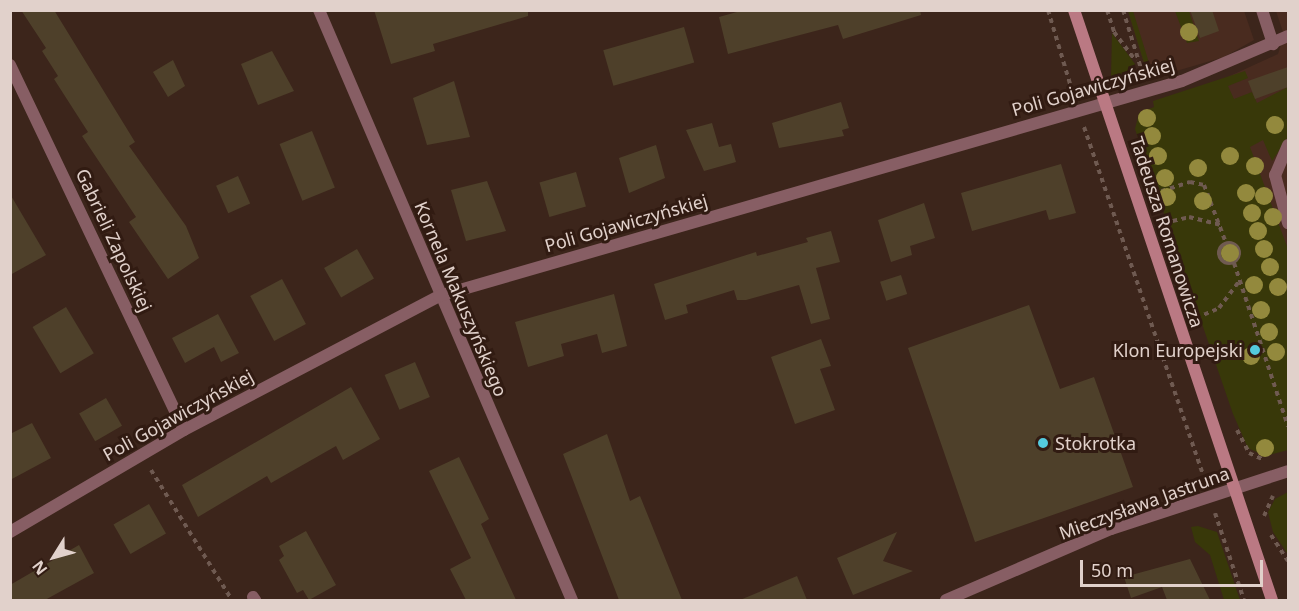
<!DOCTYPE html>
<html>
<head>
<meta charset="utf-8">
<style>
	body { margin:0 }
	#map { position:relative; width:1299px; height:611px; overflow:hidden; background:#3c251b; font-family:"Noto Sans",sans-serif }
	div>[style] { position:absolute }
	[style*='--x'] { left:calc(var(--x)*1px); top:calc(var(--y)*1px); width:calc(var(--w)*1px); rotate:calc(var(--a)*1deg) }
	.built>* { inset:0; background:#492b1f }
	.green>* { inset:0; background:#383809 }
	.building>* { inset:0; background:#4e402a; transform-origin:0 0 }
	.path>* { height:4px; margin-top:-2px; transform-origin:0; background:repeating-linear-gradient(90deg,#6f5a51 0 4.5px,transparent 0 9px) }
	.path>.ring { margin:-2px; padding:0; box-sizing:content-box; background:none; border:4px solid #6f5a51; border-radius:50% }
	.lane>* { height:12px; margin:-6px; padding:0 6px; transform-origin:6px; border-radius:6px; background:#875e64 }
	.street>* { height:12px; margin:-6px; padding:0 6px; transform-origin:6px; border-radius:6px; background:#875e64 }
	.secondary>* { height:12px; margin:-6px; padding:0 6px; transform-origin:6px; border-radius:6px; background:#ba7983 }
	.trees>* { width:18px; height:18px; margin:-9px; border-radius:50%; background:#93893d }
	.dots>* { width:16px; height:16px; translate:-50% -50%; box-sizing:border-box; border:3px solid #311b12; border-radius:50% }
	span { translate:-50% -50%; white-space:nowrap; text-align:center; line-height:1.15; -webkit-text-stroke:6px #311b12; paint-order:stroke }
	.street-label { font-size:18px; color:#e1d1cb }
	.poi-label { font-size:18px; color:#e1d1cb }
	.right { translate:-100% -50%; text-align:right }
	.left { translate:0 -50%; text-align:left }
	.frame { position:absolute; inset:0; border:12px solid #e1d1cb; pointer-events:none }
	.north { position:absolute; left:24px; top:527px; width:60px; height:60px; -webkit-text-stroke:4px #311b12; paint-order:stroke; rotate:233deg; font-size:16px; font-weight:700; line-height:24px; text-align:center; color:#e1d1cb }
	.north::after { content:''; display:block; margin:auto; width:21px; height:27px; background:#e1d1cb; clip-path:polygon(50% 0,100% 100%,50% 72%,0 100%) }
	.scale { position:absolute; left:1080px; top:560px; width:183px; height:27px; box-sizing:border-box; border:3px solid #e1d1cb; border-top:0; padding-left:8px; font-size:18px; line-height:21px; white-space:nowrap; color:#e1d1cb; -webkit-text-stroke:4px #311b12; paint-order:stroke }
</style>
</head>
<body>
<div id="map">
	<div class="built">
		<i style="clip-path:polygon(1128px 11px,1244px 11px,1254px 40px,1224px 57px,1149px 79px)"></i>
		<i style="clip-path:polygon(1276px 11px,1288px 11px,1288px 289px,1219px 81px,1278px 54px,1284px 35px)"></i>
	</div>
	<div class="green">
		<i style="clip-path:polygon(1128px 11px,1133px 11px,1150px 66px,1165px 62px,1165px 74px,1149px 79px)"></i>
		<i style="clip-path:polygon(1175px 11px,1189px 11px,1199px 41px,1187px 43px)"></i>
		<i style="clip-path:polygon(1112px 33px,1135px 64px,1136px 84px,1111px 77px)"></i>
		<i style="clip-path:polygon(1245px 71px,1248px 78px,1228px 86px,1234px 99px,1252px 92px,1257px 103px,1288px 87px,1288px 137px,1272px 161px,1263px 140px,1250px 147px,1288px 249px,1288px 450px,1265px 456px,1248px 448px,1233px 414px,1135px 129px,1139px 113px,1154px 107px,1153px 101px)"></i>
		<i style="clip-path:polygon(1288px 492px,1288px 553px,1287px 553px,1273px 532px,1268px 512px,1275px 499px)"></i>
		<i style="clip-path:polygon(1198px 526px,1217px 532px,1240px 600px,1224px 600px,1210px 555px,1195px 542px,1191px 527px)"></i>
	</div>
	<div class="building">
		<i style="clip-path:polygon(21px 10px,54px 10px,135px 142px,129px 146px,186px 226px,199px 258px,168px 279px,129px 222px,136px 217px,82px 136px,88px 132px,54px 79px,58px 76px,42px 51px,46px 48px)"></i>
		<i style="clip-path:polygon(374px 10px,528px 10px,528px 16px,433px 44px,435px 51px,391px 64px)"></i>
		<i style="clip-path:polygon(744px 10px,920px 10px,921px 15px,843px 39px,838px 25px,728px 54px,719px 17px)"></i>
		<i style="clip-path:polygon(1190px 10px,1212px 10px,1219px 31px,1200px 38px)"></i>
		<i style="left:684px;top:27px;width:37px;height:84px;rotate:74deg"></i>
		<i style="clip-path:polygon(272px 51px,294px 91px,258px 105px,241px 64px)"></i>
		<i style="clip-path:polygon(173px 60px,185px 86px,168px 97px,153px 72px)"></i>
		<i style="clip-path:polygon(1288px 67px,1288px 87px,1255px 99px,1248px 81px)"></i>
		<i style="clip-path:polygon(454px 81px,470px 137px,427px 145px,413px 98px)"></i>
		<i style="clip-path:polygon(841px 102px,849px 128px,842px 130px,844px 136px,779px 148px,772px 123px)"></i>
		<i style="clip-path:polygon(712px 123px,719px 147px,731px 144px,736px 162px,704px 171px,686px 130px)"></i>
		<i style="left:312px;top:131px;width:61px;height:35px;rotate:68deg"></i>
		<i style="clip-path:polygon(656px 145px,665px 178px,629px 193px,619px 158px)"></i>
		<i style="clip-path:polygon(1061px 164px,1076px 213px,1049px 220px,1046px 210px,972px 231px,961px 193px)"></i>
		<i style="left:576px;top:172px;width:36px;height:38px;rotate:74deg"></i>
		<i style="left:238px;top:176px;width:30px;height:24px;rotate:66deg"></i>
		<i style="clip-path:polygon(487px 181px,506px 231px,466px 241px,451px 190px)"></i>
		<i style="clip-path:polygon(10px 194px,46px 255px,10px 275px)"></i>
		<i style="clip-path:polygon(924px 203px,935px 238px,910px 246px,912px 255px,891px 262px,878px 220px)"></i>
		<i style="clip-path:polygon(831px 231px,840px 262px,816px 268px,830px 319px,811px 324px,799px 285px,746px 300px,737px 300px,734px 290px,686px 305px,688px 313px,665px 320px,654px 284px,756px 252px,757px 256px,808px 242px,806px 238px)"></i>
		<i style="left:357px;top:249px;width:34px;height:38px;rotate:60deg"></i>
		<i style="left:901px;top:275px;width:20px;height:22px;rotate:72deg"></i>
		<i style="left:282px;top:279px;width:51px;height:36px;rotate:62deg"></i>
		<i style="clip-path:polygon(614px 294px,627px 346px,602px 353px,597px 334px,561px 344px,564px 356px,528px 367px,515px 322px)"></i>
		<i style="clip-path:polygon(1029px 305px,1060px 389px,1094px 377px,1133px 487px,975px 542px,908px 348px)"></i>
		<i style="left:66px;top:307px;width:54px;height:39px;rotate:59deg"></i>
		<i style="clip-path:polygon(218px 314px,239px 353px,221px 362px,214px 347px,185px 363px,172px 338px)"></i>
		<i style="clip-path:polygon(821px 339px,831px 366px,820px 369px,835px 410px,795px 424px,771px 357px)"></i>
		<i style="left:415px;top:362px;width:38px;height:33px;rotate:67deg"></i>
		<i style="clip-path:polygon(351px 387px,380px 439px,343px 460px,336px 446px,271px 483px,267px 476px,198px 517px,182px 485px)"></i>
		<i style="left:106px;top:398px;width:32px;height:31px;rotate:60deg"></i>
		<i style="clip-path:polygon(32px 423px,51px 458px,10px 480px,10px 434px)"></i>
		<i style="clip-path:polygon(607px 434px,630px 501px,640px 496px,682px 600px,619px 600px,563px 454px)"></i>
		<i style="clip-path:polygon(459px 457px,489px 519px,481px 524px,516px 600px,466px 600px,450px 569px,471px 558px,429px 471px)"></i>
		<i style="left:149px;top:504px;width:34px;height:41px;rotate:60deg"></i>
		<i style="clip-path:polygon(306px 531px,336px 585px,309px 600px,303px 590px,297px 593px,279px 560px,284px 556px,279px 546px)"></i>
		<i style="clip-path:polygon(897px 532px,883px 561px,913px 571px,853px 595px,837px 558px)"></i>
		<i style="clip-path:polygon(79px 545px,94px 573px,45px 600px,10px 600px,10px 585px)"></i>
		<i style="clip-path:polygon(1190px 559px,1210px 600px,1167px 600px,1162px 587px,1131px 598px,1124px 577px)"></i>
		<i style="clip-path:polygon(797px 576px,807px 600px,740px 600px)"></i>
	</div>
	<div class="path">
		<i style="--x:1048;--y:10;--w:88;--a:73.4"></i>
		<i style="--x:1107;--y:10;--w:23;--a:72"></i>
		<i style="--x:1114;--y:32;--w:36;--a:53"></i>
		<i style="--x:1123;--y:10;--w:68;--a:72.9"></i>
		<i style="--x:1084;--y:127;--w:373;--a:71.1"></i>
		<i style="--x:1153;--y:194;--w:39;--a:-18"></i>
		<i style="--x:1190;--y:182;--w:14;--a:12"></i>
		<i style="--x:1204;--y:185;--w:62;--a:69.2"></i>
		<i style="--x:1164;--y:223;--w:26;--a:-13"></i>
		<i style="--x:1189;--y:217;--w:32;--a:14"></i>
		<i class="ring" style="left:1219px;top:243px;width:16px;height:16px"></i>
		<i style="--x:1234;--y:263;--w:172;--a:71.7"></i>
		<i style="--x:1196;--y:318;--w:25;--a:-23"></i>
		<i style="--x:1219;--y:308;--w:34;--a:-53"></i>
		<i style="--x:1237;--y:430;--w:26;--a:62"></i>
		<i style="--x:1249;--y:453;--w:14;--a:25"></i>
		<i style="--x:151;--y:470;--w:153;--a:58.1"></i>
		<i style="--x:1215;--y:513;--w:92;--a:71.6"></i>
		<i style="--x:1264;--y:516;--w:22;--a:-66"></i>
		<i style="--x:1271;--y:535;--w:31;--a:57"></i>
	</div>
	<div class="lane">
		<i style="--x:1288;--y:145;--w:33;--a:113"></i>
		<i style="--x:1275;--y:175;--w:50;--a:74.8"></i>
	</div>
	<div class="street">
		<i style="--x:319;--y:10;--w:642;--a:66.79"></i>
		<i style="--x:1262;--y:10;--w:36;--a:72"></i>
		<i style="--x:10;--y:65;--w:404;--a:64.5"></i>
		<i style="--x:10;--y:532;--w:202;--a:-30.4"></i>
		<i style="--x:184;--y:430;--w:288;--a:-27.7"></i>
		<i style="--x:439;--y:296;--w:773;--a:-16.14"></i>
		<i style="--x:1182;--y:81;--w:115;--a:-23"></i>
		<i style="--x:253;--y:597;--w:4;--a:56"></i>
		<i style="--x:946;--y:600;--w:180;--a:-23.3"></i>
		<i style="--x:1111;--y:529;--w:186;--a:-18.1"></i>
	</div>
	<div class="secondary">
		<i style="--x:1074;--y:10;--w:622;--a:71.45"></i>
	</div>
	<div class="trees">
		<i style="left:1189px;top:32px"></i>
		<i style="left:1147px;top:118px"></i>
		<i style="left:1275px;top:125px"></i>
		<i style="left:1152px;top:136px"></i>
		<i style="left:1158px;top:156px"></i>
		<i style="left:1230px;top:156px"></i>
		<i style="left:1255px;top:166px"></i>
		<i style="left:1198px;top:168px"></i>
		<i style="left:1165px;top:178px"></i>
		<i style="left:1246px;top:193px"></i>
		<i style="left:1264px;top:196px"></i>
		<i style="left:1167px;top:197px"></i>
		<i style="left:1203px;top:201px"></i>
		<i style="left:1252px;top:213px"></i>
		<i style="left:1273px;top:217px"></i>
		<i style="left:1258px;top:231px"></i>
		<i style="left:1264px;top:249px"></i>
		<i style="left:1230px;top:253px"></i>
		<i style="left:1270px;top:267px"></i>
		<i style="left:1254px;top:285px"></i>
		<i style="left:1278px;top:287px"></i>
		<i style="left:1261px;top:310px"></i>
		<i style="left:1269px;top:332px"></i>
		<i style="left:1276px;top:352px"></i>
		<i style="left:1251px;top:356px"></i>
		<i style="left:1265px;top:448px"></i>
	</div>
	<div class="dots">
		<i style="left:1255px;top:350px;background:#54cadd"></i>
		<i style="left:1043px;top:443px;background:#54cadd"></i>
	</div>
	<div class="street-label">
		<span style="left:1093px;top:87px;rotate:-16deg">Poli Gojawiczyńskiej</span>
		<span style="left:626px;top:223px;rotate:-16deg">Poli Gojawiczyńskiej</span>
		<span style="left:1167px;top:232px;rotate:72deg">Tadeusza Romanowicza</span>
		<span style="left:114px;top:240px;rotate:65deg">Gabrieli Zapolskiej</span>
		<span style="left:461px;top:299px;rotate:67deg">Kornela Makuszyńskiego</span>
		<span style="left:178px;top:415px;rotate:-29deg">Poli Gojawiczyńskiej</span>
		<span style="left:1144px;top:503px;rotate:-20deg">Mieczysława Jastruna</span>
	</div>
	<div class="poi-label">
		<span class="right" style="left:1243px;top:350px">Klon Europejski</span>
		<span class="left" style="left:1055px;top:443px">Stokrotka</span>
	</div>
	<div class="frame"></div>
	<div class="north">N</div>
	<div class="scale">50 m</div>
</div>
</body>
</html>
